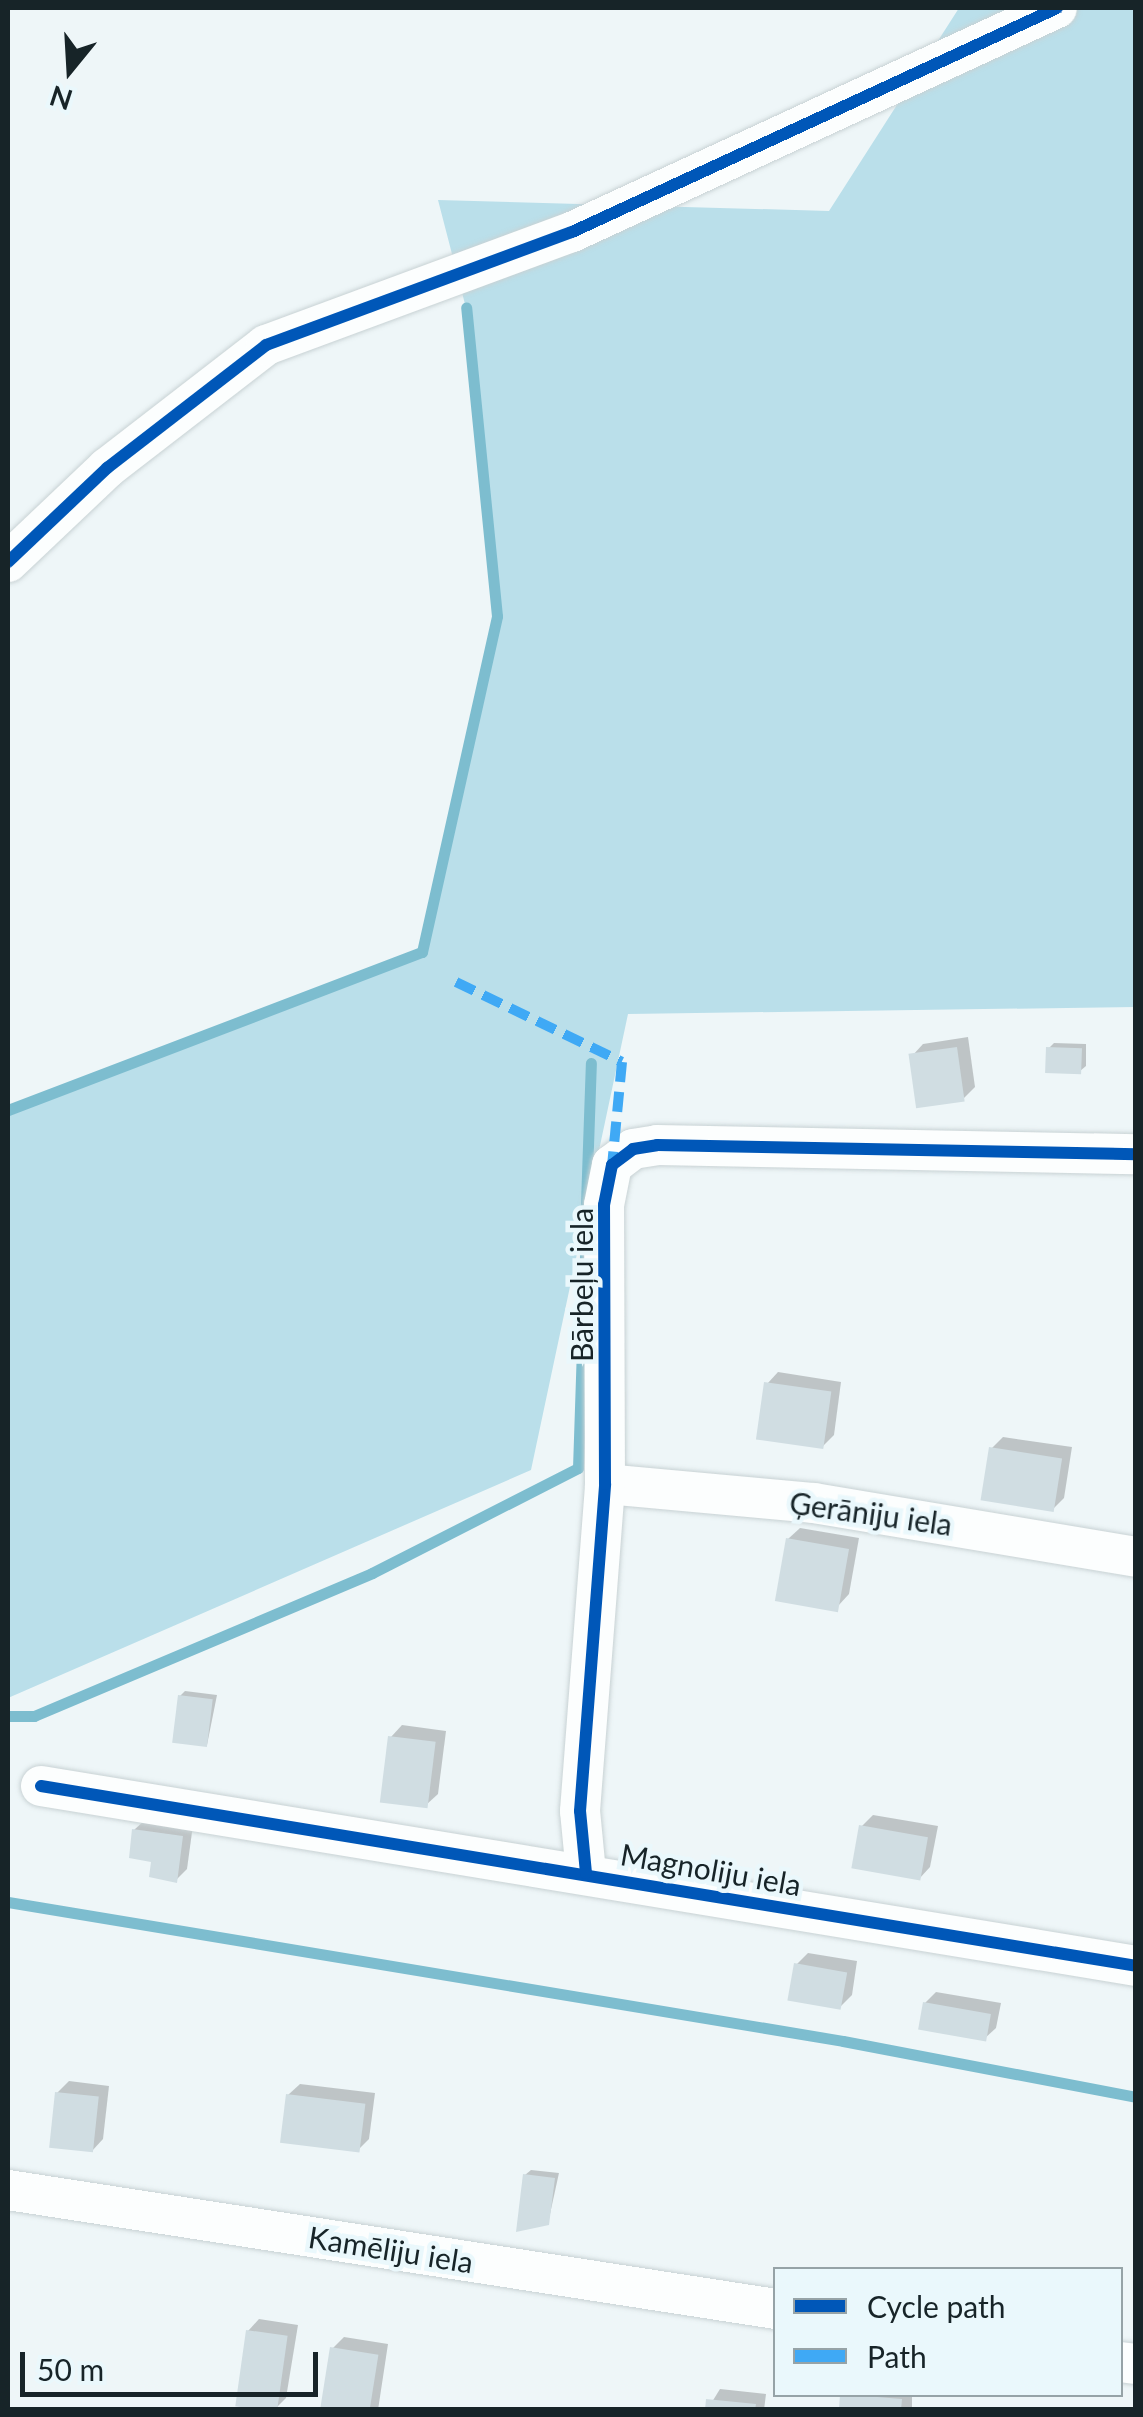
<!DOCTYPE html>
<html>
<head>
<meta charset="utf-8">
<style>
	body { margin:0 }
	#map { position:relative; width:1143px; height:2417px; overflow:hidden; background:#eef6f8; font-family:Lato,sans-serif }
	div>[style] { position:absolute }
	[style*='--x'] { left:calc(var(--x)*1px); top:calc(var(--y)*1px); width:calc(var(--w)*1px); rotate:calc(var(--a)*1deg) }
	.green>* { inset:0; background:#badfea }
	.shadow>* { inset:0; background:#0003; transform-origin:0 0 }
	.stream>* { height:11px; margin:-5.5px; padding:0 5.5px; transform-origin:5.5px; border-radius:5.5px; background:#7dbdcf }
	.building>* { inset:0; background:#d0dde2; transform-origin:0 0 }
	.roads { filter:drop-shadow(0 0 2px #c8d2d4) drop-shadow(0 0 2px #c8d2d4) }
	.minor>* { height:40px; margin:-20px; padding:0 20px; transform-origin:20px; border-radius:20px; background:#fcfefe }
	.quiet>* { height:10px; margin-top:-5px; transform-origin:0; background:repeating-linear-gradient(90deg,#3fa9f5 0 20px,transparent 0 30px) }
	.cycleway>* { height:12px; margin:-6px; padding:0 6px; transform-origin:6px; border-radius:6px; background:#0057b8 }
	span { translate:-50% -50%; white-space:nowrap; text-align:center; line-height:1.15; -webkit-text-stroke:9px #eaf8fc; paint-order:stroke }
	.street-label { font-size:30px; color:#172428 }
	.frame { position:absolute; inset:0; border:10px solid #172428; pointer-events:none }
	.legend { position:absolute; left:773px; top:2267px; width:350px; height:130px; box-sizing:border-box; background:#eaf8fc; border:2px solid #96a3a7; margin:0; padding:12px 18px; list-style:none; font-size:30px; color:#172428 }
	.legend li { display:flex; align-items:center; gap:20px; height:50px }
	.legend b { width:50px; border:2px solid #96a3a7 }
	.north { position:absolute; left:20px; top:20px; width:100px; height:100px; -webkit-text-stroke:8px #eaf8fc; paint-order:stroke; rotate:198deg; font-size:28px; font-weight:700; line-height:40px; text-align:center; color:#172428 }
	.north::after { content:''; display:block; margin:auto; width:35px; height:45px; background:#172428; clip-path:polygon(50% 0,100% 100%,50% 72%,0 100%) }
	.scale { position:absolute; left:20px; top:2352px; width:298px; height:45px; box-sizing:border-box; border:5px solid #172428; border-top:0; padding-left:12px; font-size:30px; line-height:35px; white-space:nowrap; color:#172428; -webkit-text-stroke:8px #eaf8fc; paint-order:stroke }
</style>
</head>
<body>
<div id="map">
	<div class="green">
		<i style="clip-path:polygon(959px 8px,1135px 8px,1135px 1007px,628px 1014px,531px 1470px,8px 1698px,8px 1110px,423px 952px,497px 616px,466px 308px,438px 200px,829px 211px)"></i>
	</div>
	<div class="shadow">
		<i style="clip-path:polygon(968px 1037px,975px 1087px,964px 1098px,912px 1056px,923px 1044px)"></i>
		<i style="clip-path:polygon(1054px 1043px,1086px 1044px,1086px 1066px,1080px 1071px,1049px 1048px)"></i>
		<i style="clip-path:polygon(778px 1372px,841px 1382px,834px 1435px,822px 1447px,767px 1384px)"></i>
		<i style="clip-path:polygon(1003px 1437px,1072px 1447px,1064px 1498px,1053px 1509px,992px 1448px)"></i>
		<i style="clip-path:polygon(800px 1528px,859px 1538px,849px 1594px,838px 1606px,788px 1539px)"></i>
		<i style="clip-path:polygon(185px 1691px,217px 1695px,207px 1745px,180px 1696px)"></i>
		<i style="clip-path:polygon(402px 1725px,446px 1731px,438px 1794px,426px 1805px,391px 1737px)"></i>
		<i style="clip-path:polygon(873px 1815px,938px 1826px,930px 1867px,919px 1879px,862px 1826px)"></i>
		<i style="clip-path:polygon(146px 1819px,193px 1825px,187px 1869px,176px 1880px,134px 1830px)"></i>
		<i style="clip-path:polygon(808px 1953px,857px 1961px,852px 1995px,840px 2007px,797px 1964px)"></i>
		<i style="clip-path:polygon(936px 1992px,1001px 2003px,996px 2028px,984px 2039px,925px 2003px)"></i>
		<i style="clip-path:polygon(69px 2081px,109px 2086px,103px 2139px,92px 2151px,57px 2093px)"></i>
		<i style="clip-path:polygon(300px 2084px,375px 2093px,369px 2139px,357px 2151px,288px 2095px)"></i>
		<i style="clip-path:polygon(531px 2170px,559px 2173px,548px 2223px,525px 2175px)"></i>
		<i style="clip-path:polygon(259px 2319px,298px 2325px,286px 2398px,274px 2410px,248px 2331px)"></i>
		<i style="clip-path:polygon(344px 2337px,388px 2344px,378px 2410px,323px 2410px,333px 2348px)"></i>
		<i style="clip-path:polygon(720px 2389px,766px 2394px,764px 2410px,707px 2410px)"></i>
		<i style="left:843px;top:2394px;width:69px;height:16px"></i>
	</div>
	<div class="stream">
		<i style="--x:8;--y:1110;--w:443;--a:-20.9"></i>
		<i style="--x:422;--y:952;--w:344;--a:-77.4"></i>
		<i style="--x:497;--y:616;--w:310;--a:-95.7"></i>
		<i style="--x:586;--y:1203;--w:140;--a:-88"></i>
		<i style="--x:8;--y:1716;--w:26;--a:0"></i>
		<i style="--x:34;--y:1716;--w:367;--a:-22.9"></i>
		<i style="--x:372;--y:1573;--w:231;--a:-27"></i>
		<i style="--x:578;--y:1468;--w:216;--a:-88.1"></i>
		<i style="--x:8;--y:1902;--w:846;--a:9.45"></i>
		<i style="--x:843;--y:2041;--w:298;--a:10.8"></i>
	</div>
	<div class="building">
		<i style="left:957px;top:1047px;width:55px;height:49px;rotate:82deg"></i>
		<i style="left:1046px;top:1047px;width:36px;height:26px;rotate:2deg"></i>
		<i style="left:764px;top:1382px;width:68px;height:58px;rotate:8deg"></i>
		<i style="left:989px;top:1447px;width:74px;height:54px;rotate:9deg"></i>
		<i style="left:786px;top:1538px;width:64px;height:64px;rotate:10deg"></i>
		<i style="left:178px;top:1695px;width:35px;height:48px;rotate:7deg"></i>
		<i style="left:388px;top:1736px;width:48px;height:67px;rotate:7deg"></i>
		<i style="left:859px;top:1825px;width:70px;height:44px;rotate:10deg"></i>
		<i style="clip-path:polygon(132px 1829px,183px 1836px,177px 1883px,149px 1877px,151px 1862px,129px 1858px)"></i>
		<i style="left:794px;top:1963px;width:54px;height:38px;rotate:10deg"></i>
		<i style="left:923px;top:2002px;width:69px;height:28px;rotate:10deg"></i>
		<i style="left:55px;top:2092px;width:44px;height:56px;rotate:6deg"></i>
		<i style="left:286px;top:2094px;width:80px;height:49px;rotate:7deg"></i>
		<i style="clip-path:polygon(523px 2174px,555px 2178px,549px 2225px,516px 2232px)"></i>
		<i style="left:246px;top:2330px;width:42px;height:77px;rotate:8deg"></i>
		<i style="left:330px;top:2347px;width:49px;height:64px;rotate:9deg"></i>
		<i style="clip-path:polygon(840px 2394px,902px 2399px,901px 2410px,839px 2410px)"></i>
		<i style="clip-path:polygon(706px 2399px,756px 2404px,755px 2410px,705px 2410px)"></i>
	</div>
	<div class="roads">
		<div class="minor">
			<i style="--x:8;--y:562;--w:137;--a:-43.5"></i>
			<i style="--x:107;--y:468;--w:201;--a:-37.7"></i>
			<i style="--x:266;--y:345;--w:326;--a:-20.3"></i>
			<i style="--x:572;--y:232;--w:534;--a:-24.79"></i>
			<i style="--x:605;--y:1484;--w:210;--a:5.2"></i>
			<i style="--x:814;--y:1503;--w:326;--a:9.5"></i>
			<i style="--x:41;--y:1786;--w:1110;--a:9.33"></i>
			<i style="--x:586;--y:1873;--w:62;--a:-95.5"></i>
			<i style="--x:580;--y:1811;--w:328;--a:-85.6"></i>
			<i style="--x:605;--y:1484;--w:279;--a:-90.2"></i>
			<i style="--x:604;--y:1205;--w:41;--a:-78.7"></i>
			<i style="--x:612;--y:1165;--w:26;--a:-37"></i>
			<i style="--x:633;--y:1149;--w:24;--a:-9"></i>
			<i style="--x:657;--y:1145;--w:479;--a:1.1"></i>
			<i style="--x:8;--y:2190;--w:777;--a:8.81"></i>
			<i style="--x:1120;--y:2362;--w:16;--a:7"></i>
		</div>
	</div>
	<div class="quiet">
		<i style="--x:456;--y:982;--w:184;--a:25.7"></i>
		<i style="--x:622;--y:1062;--w:103;--a:95.5"></i>
	</div>
	<div class="cycleway">
		<i style="--x:8;--y:562;--w:137;--a:-43.5"></i>
		<i style="--x:107;--y:468;--w:201;--a:-37.7"></i>
		<i style="--x:266;--y:345;--w:326;--a:-20.3"></i>
		<i style="--x:572;--y:232;--w:534;--a:-24.79"></i>
		<i style="--x:41;--y:1786;--w:1110;--a:9.33"></i>
		<i style="--x:586;--y:1873;--w:62;--a:-95.5"></i>
		<i style="--x:580;--y:1811;--w:328;--a:-85.6"></i>
		<i style="--x:605;--y:1484;--w:279;--a:-90.2"></i>
		<i style="--x:604;--y:1205;--w:41;--a:-78.7"></i>
		<i style="--x:612;--y:1165;--w:26;--a:-37"></i>
		<i style="--x:633;--y:1149;--w:24;--a:-9"></i>
		<i style="--x:657;--y:1145;--w:479;--a:1.1"></i>
	</div>
	<div class="street-label">
		<span style="left:581px;top:1285px;rotate:-90deg">Bārbeļu iela</span>
		<span style="left:871px;top:1513px;rotate:8deg">Ģerāniju iela</span>
		<span style="left:711px;top:1869px;rotate:10deg">Magnoliju iela</span>
		<span style="left:391px;top:2249px;rotate:9deg">Kamēliju iela</span>
	</div>
	<div class="frame"></div>
	<ul class="legend">
	<li><b style="height:12px;background:#0057b8"></b>Cycle path</li>
	<li><b style="height:12px;background:#3fa9f5"></b>Path</li>
	</ul>
	<div class="north">N</div>
	<div class="scale">50 m</div>
</div>
</body>
</html>
